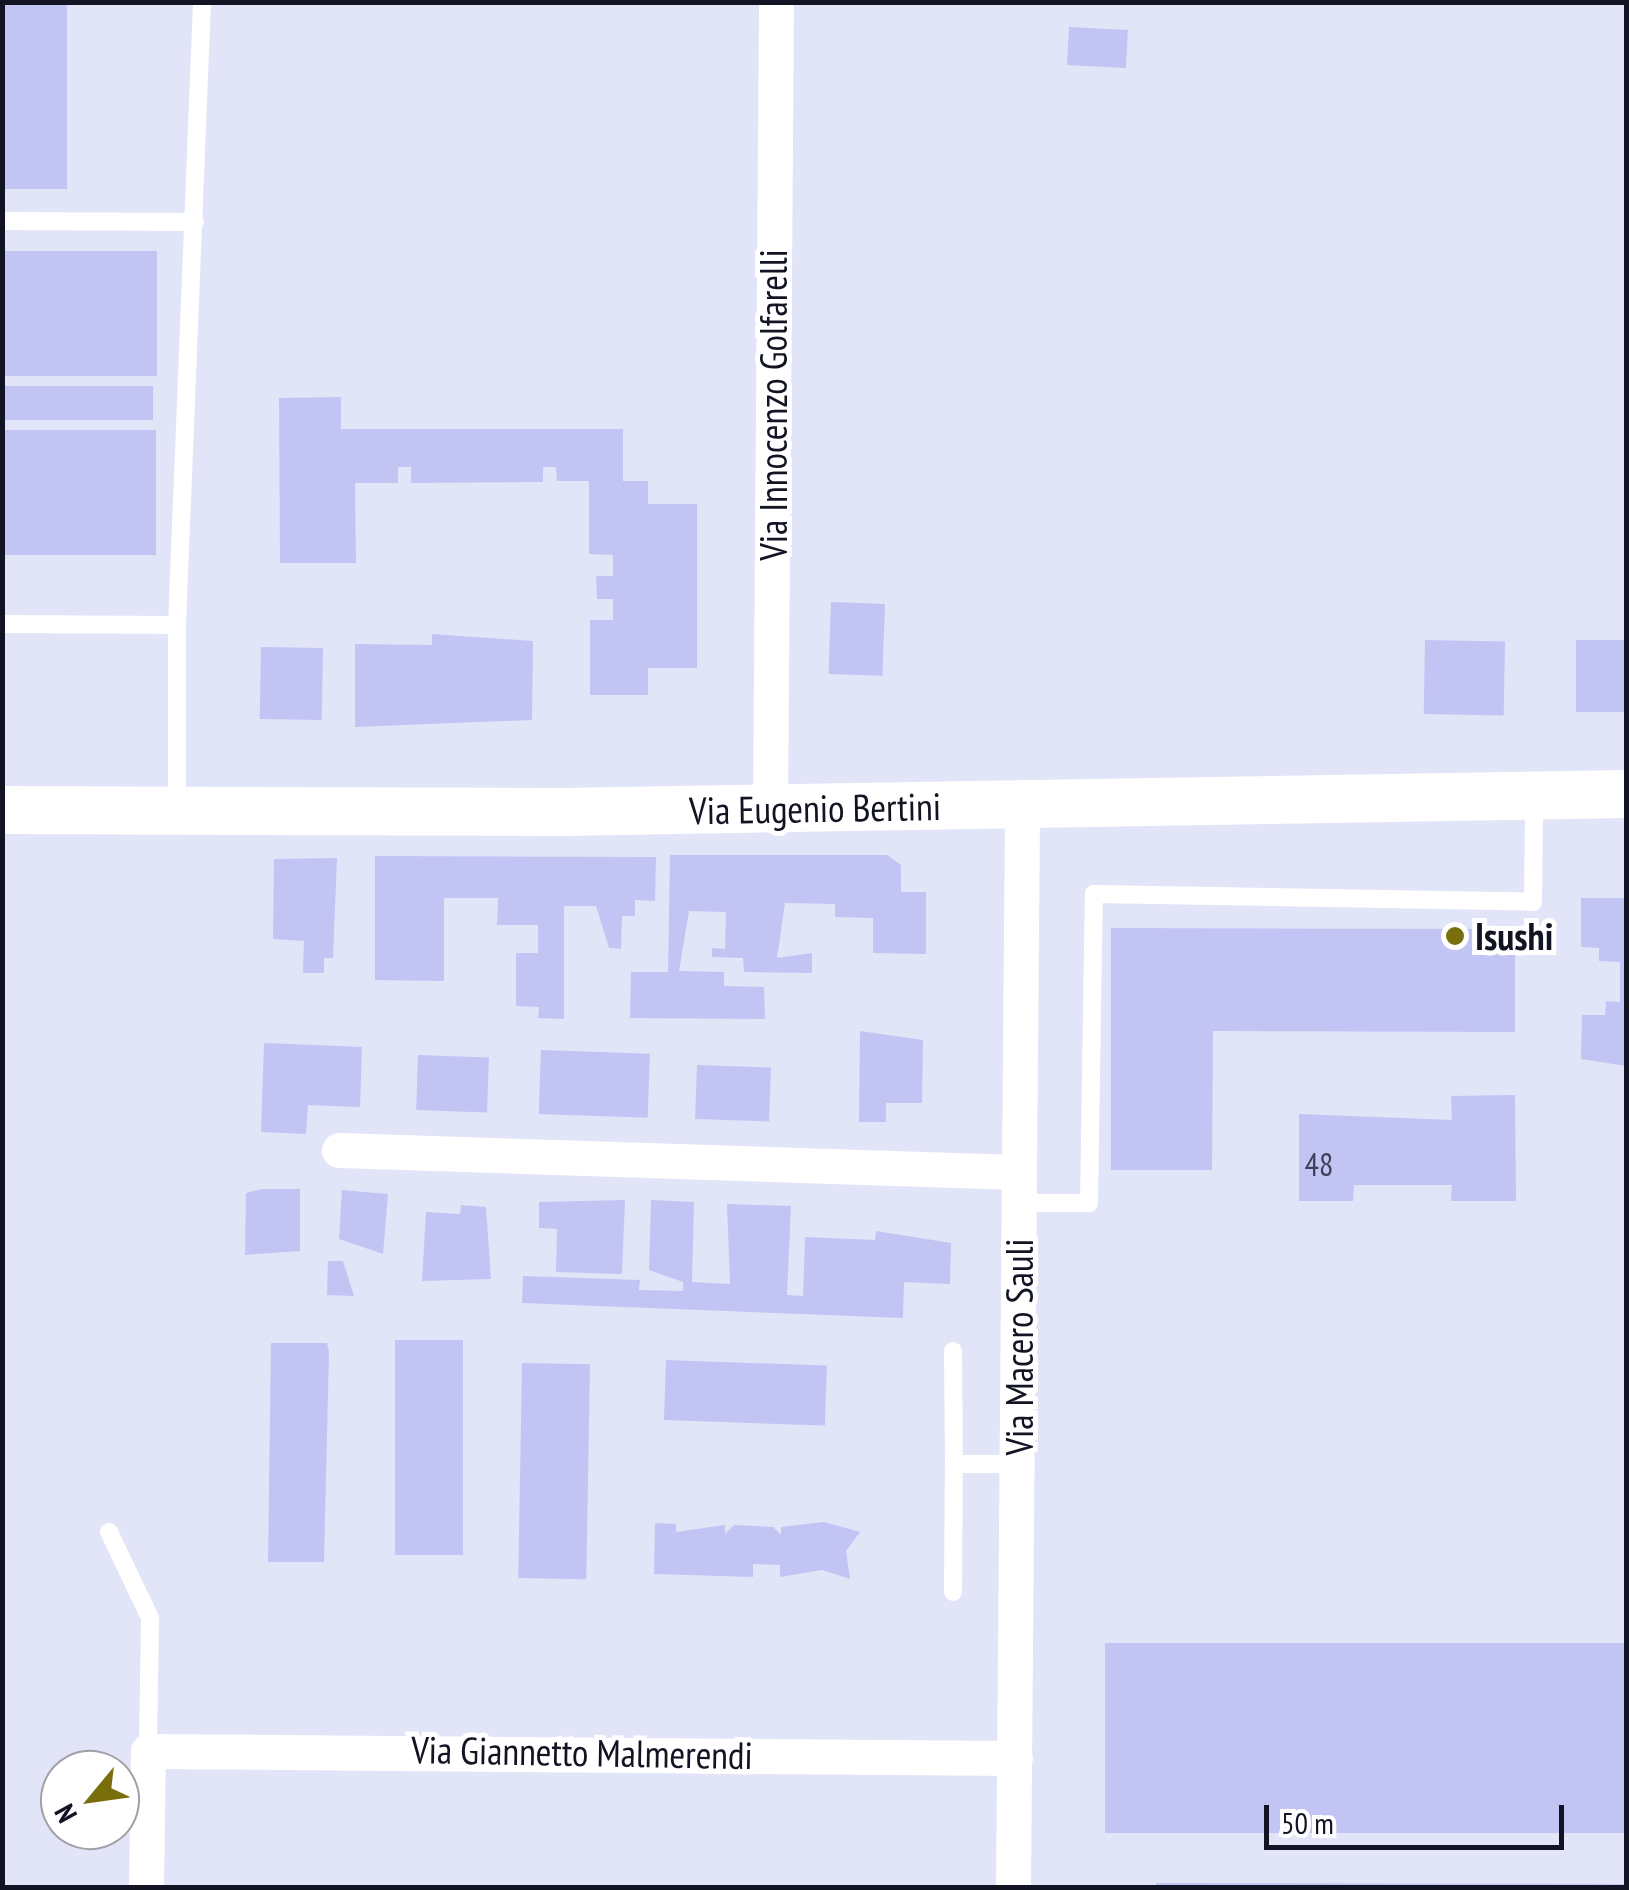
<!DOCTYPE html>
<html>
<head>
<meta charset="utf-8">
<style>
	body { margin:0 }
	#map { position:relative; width:1629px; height:1890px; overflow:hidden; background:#e2e4f7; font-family:"PT Sans Narrow",sans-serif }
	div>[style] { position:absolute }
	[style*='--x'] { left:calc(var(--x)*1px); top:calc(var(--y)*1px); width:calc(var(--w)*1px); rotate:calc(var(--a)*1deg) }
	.building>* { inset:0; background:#c2c5f4; transform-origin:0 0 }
	.lane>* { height:18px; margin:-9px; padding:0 9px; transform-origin:9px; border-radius:9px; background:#fff }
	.street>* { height:35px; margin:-17.5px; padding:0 17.5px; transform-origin:17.5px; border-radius:17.5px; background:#fff }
	.secondary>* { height:48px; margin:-24px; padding:0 24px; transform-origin:24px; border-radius:24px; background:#fff }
	.dots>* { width:28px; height:28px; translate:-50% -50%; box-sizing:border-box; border:5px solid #fff; border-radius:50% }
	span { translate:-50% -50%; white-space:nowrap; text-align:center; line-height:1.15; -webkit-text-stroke:10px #fff; paint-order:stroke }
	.number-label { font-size:32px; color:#3e4057 }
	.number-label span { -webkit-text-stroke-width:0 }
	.street-label { font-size:38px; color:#121323 }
	.poi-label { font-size:38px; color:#121323; font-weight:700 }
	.left { translate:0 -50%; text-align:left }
	.frame { position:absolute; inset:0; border:5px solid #121323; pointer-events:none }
	.north { position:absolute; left:40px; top:1750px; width:100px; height:100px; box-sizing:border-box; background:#fff; border:2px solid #a0a1a7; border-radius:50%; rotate:241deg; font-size:28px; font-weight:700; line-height:40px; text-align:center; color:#121323 }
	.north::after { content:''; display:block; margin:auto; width:35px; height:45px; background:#796e0c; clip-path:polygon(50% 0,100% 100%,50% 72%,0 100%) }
	.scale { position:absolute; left:1264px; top:1805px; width:300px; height:45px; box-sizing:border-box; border:5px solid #121323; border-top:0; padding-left:12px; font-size:30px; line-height:35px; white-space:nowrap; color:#121323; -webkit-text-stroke:8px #fff; paint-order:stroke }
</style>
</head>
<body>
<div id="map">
	<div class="building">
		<i style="left:2px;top:5px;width:65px;height:184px"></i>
		<i style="left:1069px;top:27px;width:59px;height:38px;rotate:3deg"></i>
		<i style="left:2px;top:251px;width:155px;height:125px"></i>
		<i style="left:2px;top:386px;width:151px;height:34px"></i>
		<i style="clip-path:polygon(341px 397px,341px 429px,623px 429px,623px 481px,648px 481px,648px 504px,697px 504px,697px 668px,648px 668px,648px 695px,590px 695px,590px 620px,613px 620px,613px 599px,597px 599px,596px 576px,613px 576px,613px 555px,589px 554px,589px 481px,557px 481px,556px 467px,543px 467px,543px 482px,411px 483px,411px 467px,398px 467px,398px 483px,355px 483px,356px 563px,280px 563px,279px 398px)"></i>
		<i style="left:2px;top:430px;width:154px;height:125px"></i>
		<i style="left:831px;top:602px;width:54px;height:72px;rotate:2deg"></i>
		<i style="clip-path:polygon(432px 634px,533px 641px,532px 720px,355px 727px,355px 644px,432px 645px)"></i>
		<i style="left:1425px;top:640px;width:80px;height:74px;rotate:1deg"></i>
		<i style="left:1576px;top:640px;width:50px;height:72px"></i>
		<i style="left:261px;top:647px;width:62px;height:72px;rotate:1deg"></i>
		<i style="clip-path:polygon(670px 855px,887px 855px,901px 865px,901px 892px,926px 892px,926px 954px,873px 953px,873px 918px,835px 917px,835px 904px,785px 903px,777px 958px,812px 953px,812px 973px,744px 972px,743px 958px,712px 957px,712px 948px,725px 949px,726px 912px,689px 911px,679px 971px,724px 972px,724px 986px,764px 987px,765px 1019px,630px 1018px,631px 972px,668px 972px)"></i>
		<i style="clip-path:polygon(375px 856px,656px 857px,655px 901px,635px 900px,635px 916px,622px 916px,621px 949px,609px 948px,596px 906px,564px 906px,564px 1019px,538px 1018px,539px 1007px,516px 1006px,516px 953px,538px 953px,538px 925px,497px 925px,498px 898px,444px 898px,444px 981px,375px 980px)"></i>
		<i style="clip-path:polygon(337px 858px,333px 958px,324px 958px,324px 973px,303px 973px,304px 941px,273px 939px,274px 859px)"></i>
		<i style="clip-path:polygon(1581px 898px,1626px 898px,1626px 1066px,1581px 1059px,1582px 1015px,1605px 1015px,1606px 1001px,1620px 1002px,1620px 962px,1599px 961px,1599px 948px,1581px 947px)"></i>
		<i style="clip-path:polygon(1111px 928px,1515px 929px,1515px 1032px,1213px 1031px,1212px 1170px,1111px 1170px)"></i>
		<i style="clip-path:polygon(860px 1031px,923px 1040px,922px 1103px,886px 1103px,886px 1122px,859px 1122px)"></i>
		<i style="clip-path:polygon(264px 1043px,362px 1047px,360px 1107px,308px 1105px,306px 1134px,261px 1132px)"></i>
		<i style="left:541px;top:1050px;width:109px;height:64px;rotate:2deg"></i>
		<i style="left:418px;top:1055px;width:71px;height:55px;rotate:2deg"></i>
		<i style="left:697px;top:1065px;width:74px;height:54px;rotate:2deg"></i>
		<i style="clip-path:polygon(1515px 1095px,1516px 1201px,1451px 1201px,1452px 1185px,1354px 1185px,1353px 1201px,1299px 1201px,1299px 1114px,1452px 1120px,1451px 1096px)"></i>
		<i style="clip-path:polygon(262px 1189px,300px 1189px,300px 1251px,245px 1255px,246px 1193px)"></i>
		<i style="clip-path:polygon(342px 1190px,388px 1194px,383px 1254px,339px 1239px)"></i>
		<i style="clip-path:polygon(625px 1200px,622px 1274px,556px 1272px,557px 1229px,539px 1228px,539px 1202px)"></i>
		<i style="clip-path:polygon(651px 1200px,694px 1202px,692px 1282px,730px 1284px,727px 1204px,791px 1206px,787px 1295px,803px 1296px,805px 1237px,875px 1240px,876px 1231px,951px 1243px,950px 1284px,904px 1282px,903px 1318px,522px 1303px,523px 1276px,640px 1280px,639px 1290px,683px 1291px,683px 1282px,649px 1270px)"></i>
		<i style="clip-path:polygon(461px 1205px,486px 1207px,491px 1279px,422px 1281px,426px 1212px,460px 1214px)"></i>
		<i style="clip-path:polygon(328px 1261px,343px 1261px,354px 1296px,327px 1295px)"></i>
		<i style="left:463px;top:1340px;width:215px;height:68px;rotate:90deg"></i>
		<i style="clip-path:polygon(271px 1343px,327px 1343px,329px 1351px,324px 1562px,268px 1562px)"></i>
		<i style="left:666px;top:1360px;width:161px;height:60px;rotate:2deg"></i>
		<i style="left:522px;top:1363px;width:68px;height:215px;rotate:1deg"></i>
		<i style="clip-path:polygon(824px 1522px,860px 1532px,846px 1551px,850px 1579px,822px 1570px,780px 1577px,780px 1565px,753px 1564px,753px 1577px,654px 1574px,655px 1523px,676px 1524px,676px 1532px,725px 1525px,725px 1534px,734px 1525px,773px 1527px,781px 1535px,781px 1527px)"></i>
		<i style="left:1626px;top:1643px;width:190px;height:521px;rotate:90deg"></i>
		<i style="clip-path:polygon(1156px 1883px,1626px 1884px,1626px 1888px,1156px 1888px)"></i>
	</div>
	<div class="lane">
		<i style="--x:2;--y:221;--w:193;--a:0.3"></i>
		<i style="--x:2;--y:624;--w:175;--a:0.3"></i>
		<i style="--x:177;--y:625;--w:185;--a:90"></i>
		<i style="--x:177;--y:625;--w:624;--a:-87.7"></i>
		<i style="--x:1019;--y:1203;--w:70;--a:0"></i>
		<i style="--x:1089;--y:1203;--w:309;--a:-89.1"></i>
		<i style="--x:1094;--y:894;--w:439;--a:1"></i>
		<i style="--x:1533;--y:902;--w:102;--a:-89.4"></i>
		<i style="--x:953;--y:1351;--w:113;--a:89.5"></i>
		<i style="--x:109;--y:1532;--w:95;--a:64.5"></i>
		<i style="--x:150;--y:1618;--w:133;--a:90.9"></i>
		<i style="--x:953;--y:1592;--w:128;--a:-89.6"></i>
		<i style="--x:954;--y:1464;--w:65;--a:0"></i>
	</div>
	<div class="street">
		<i style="--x:770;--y:808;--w:806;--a:-89.57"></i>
		<i style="--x:339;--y:1150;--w:680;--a:1.85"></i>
		<i style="--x:146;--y:1888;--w:137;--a:-89.2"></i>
		<i style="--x:148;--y:1751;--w:867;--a:0.46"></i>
		<i style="--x:1013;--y:1888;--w:1082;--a:-89.52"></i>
	</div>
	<div class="secondary">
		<i style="--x:2;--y:810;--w:559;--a:0.2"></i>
		<i style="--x:561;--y:812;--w:1065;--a:-0.97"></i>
	</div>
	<div class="dots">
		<i style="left:1455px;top:936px;background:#796e0c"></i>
	</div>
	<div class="number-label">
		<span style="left:1319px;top:1164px">48</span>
	</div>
	<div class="street-label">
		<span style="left:773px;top:405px;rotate:-90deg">Via Innocenzo Golfarelli</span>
		<span style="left:815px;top:808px;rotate:-1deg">Via Eugenio Bertini</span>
		<span style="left:1019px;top:1347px;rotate:-90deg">Via Macero Sauli</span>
		<span style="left:582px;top:1752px;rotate:1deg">Via Giannetto Malmerendi</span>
	</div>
	<div class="poi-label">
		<span class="left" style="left:1475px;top:936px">Isushi</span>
	</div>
	<div class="frame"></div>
	<div class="north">N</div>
	<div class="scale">50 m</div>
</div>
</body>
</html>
